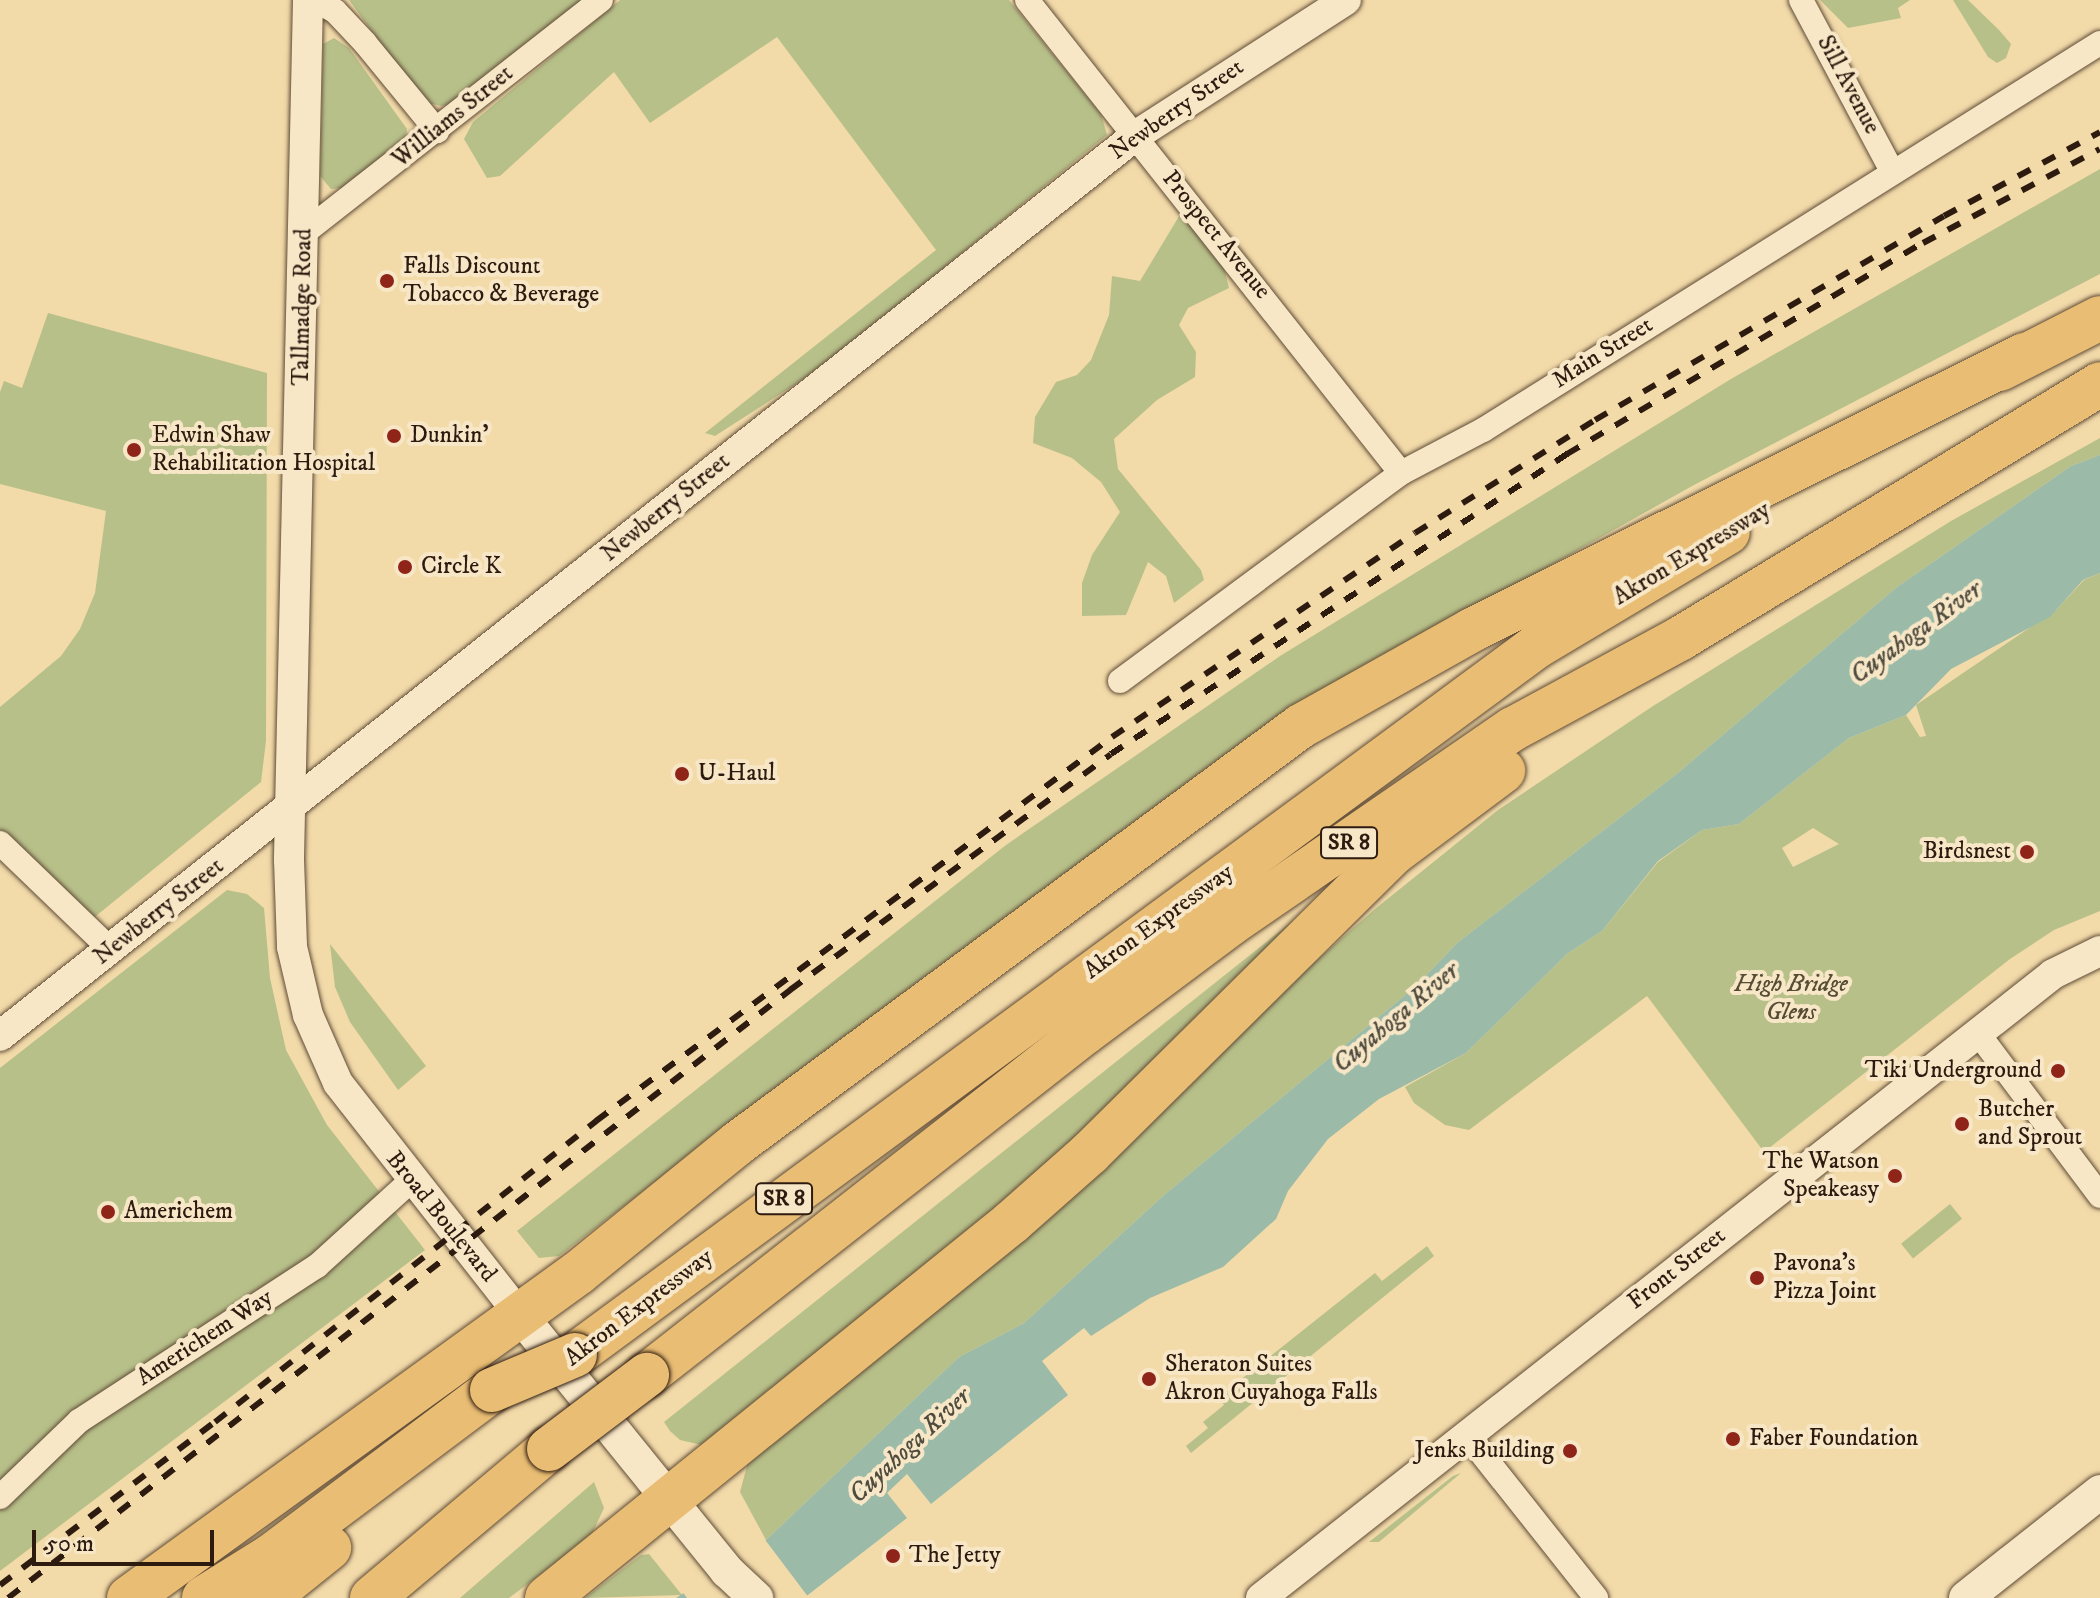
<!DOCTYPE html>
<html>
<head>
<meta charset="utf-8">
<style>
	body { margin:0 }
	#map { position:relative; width:2100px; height:1598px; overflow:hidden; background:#f2daa9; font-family:"IM FELL DW Pica",serif }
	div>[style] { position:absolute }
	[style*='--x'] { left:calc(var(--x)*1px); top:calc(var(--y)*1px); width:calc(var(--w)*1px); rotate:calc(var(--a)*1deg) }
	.green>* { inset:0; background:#b8c08a; transform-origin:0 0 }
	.water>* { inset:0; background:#9bbba8 }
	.pier>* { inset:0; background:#f2daa9 }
	.roads { filter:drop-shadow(0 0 2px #5f4b36) drop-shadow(0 0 2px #5f4b36) }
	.minor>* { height:24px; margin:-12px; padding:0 12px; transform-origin:12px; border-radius:12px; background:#f7e7c7 }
	.tertiary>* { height:30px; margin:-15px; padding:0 15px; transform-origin:15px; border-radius:15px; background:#f7e7c7 }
	.secondary>* { height:34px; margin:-17px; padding:0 17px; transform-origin:17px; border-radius:17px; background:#f7e7c7 }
	.motorway>* { height:44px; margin:-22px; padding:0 22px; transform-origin:22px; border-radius:22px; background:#e9bd74 }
	.rail>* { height:6px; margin-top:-3px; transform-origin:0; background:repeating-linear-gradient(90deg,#2e1b10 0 14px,transparent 0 28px) }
	.bridges { filter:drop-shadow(0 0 2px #2e1b10) drop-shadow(0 0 2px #2e1b10) }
	.motorway-bridge>* { height:44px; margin:-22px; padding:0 22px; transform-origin:22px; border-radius:22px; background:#e9bd74 }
	.dots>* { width:22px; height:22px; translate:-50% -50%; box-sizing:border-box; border:4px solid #f7e7c7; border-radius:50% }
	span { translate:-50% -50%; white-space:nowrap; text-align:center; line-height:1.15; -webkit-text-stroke:8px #f7e7c7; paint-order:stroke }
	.shield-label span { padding:2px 6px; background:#f7e7c7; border:2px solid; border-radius:6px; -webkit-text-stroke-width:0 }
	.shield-label { font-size:22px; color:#2e1b10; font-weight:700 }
	.street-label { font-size:24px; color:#2e1b10 }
	.poi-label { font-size:24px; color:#2e1b10 }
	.left { translate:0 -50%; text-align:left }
	.right { translate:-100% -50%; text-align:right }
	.park-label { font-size:24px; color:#574d35; font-style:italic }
	.water-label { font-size:26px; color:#4f4b3e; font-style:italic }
	.scale { position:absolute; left:32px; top:1530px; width:182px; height:36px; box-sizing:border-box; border:4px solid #2e1b10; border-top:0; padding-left:10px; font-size:24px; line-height:28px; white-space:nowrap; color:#2e1b10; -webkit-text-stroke:6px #f7e7c7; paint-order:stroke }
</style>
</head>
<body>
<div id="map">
	<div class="green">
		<i style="clip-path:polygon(349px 0,586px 0,452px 104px,441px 106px,424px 102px)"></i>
		<i style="clip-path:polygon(620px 0,1009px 0,1101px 114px,1107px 135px,822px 367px,715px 436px,705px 433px,936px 250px,777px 37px,650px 123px,614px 72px,500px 176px,487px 178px,464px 139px,473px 122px)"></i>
		<i style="clip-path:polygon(1820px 0,1910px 0,1898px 8px,1901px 18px,1848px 28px)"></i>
		<i style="clip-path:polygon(1953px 0,1968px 0,1999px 30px,2011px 44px,2006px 58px,1997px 63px,1988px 57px)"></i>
		<i style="clip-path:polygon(334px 38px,349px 48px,407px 129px,406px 138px,344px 188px,331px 189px,320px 176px,323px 44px)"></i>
		<i style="clip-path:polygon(2100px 169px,2100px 274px,1694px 485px,1385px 658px,730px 1124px,559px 1256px,539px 1258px,517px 1231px,1006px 845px,1280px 656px,1731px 379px)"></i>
		<i style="clip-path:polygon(1181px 213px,1220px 252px,1229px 288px,1188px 308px,1179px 325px,1196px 352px,1195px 377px,1157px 400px,1114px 439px,1118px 469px,1201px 570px,1204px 580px,1174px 603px,1166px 576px,1148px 562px,1126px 615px,1082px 616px,1082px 583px,1092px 555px,1120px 512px,1101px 482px,1072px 458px,1033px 443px,1035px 417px,1056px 382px,1077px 375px,1091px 360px,1109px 315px,1112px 276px,1140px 281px)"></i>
		<i style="clip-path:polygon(48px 313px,267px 373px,266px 741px,261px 782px,91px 920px,0 833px,0 707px,61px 656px,80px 629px,95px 593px,106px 511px,0 484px,0 392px,4px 381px,22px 388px)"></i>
		<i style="clip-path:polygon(2100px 438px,2100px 455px,2071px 466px,1897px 587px,1679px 772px,1457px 943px,1415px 987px,1164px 1195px,1024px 1323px,959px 1357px,766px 1540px,740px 1492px,748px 1462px,1375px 909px,1498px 810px,1653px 706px,1951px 521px)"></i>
		<i style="clip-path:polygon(evenodd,2100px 573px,2100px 911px,2054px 930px,2010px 959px,1764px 1152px,1647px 996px,1469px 1130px,1445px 1125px,1414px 1103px,1405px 1087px,1466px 1053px,1567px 954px,1602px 931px,1658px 862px,1702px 830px,1739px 824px,1849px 738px,1906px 715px,1920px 737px,1926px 736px,1916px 705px,2057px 609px,2084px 580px,2100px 573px,1813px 828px,1839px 844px,1793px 867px,1782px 848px,1813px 828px)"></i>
		<i style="clip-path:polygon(227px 890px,247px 894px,264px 908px,270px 978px,286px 1050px,327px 1125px,425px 1250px,0 1571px,0 1068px)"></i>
		<i style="clip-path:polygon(1329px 892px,1116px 1111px,702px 1445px,680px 1440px,670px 1431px,664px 1422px)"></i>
		<i style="clip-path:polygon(330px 944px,426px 1066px,398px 1090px,350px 1022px,335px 987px)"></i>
		<i style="left:1950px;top:1204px;width:19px;height:63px;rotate:51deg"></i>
		<i style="clip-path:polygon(1427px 1246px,1434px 1256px,1191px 1453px,1186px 1446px,1208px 1428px,1203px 1422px,1224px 1405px,1219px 1397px,1375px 1273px,1382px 1281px)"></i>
		<i style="clip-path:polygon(1461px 1473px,1379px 1542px,1369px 1542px,1453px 1476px)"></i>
		<i style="clip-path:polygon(594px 1482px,604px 1508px,591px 1536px,509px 1598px,460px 1598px)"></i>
		<i style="clip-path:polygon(649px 1554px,682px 1595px,585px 1598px,641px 1555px)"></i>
	</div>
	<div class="water">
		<i style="clip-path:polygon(2100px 455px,2100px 573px,2083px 580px,2050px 617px,1951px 669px,1906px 715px,1849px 738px,1739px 824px,1702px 830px,1658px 861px,1602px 931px,1567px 954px,1466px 1053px,1379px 1099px,1328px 1139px,1288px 1191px,1276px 1219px,1223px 1267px,1150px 1298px,1091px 1336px,1084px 1328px,1042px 1361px,1068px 1395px,931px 1504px,907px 1474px,887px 1493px,907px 1518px,804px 1598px,676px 1598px,766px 1540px,959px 1357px,1024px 1323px,1164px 1195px,1415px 987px,1457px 943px,1679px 772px,1897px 587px,2071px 466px)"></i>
	</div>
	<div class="pier">
		<i style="clip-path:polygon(763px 1537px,809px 1598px,687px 1598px,681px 1590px)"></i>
	</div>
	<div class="roads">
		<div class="minor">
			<i style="--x:315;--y:0;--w:23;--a:29"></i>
			<i style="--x:335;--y:11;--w:44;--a:46.8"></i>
			<i style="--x:365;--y:43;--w:114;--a:50.7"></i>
			<i style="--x:1027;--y:0;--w:603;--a:51.67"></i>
			<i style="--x:1801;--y:0;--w:194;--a:62"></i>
			<i style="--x:305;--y:232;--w:376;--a:-38.1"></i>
			<i style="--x:1120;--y:681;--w:350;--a:-36.5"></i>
			<i style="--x:1401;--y:473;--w:93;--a:-27.7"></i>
			<i style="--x:1483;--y:430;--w:728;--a:-32.1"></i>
			<i style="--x:0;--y:843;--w:154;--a:43.9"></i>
			<i style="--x:1977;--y:1032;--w:205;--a:53.1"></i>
			<i style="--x:1467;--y:1435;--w:208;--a:51.6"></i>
			<i style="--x:0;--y:1497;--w:110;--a:-43.9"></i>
			<i style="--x:79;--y:1421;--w:284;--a:-33.1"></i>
			<i style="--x:317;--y:1266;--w:128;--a:-42.2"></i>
		</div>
		<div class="tertiary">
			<i style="--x:308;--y:0;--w:860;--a:91.27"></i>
			<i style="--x:289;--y:860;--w:87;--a:88"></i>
			<i style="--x:292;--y:947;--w:70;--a:76.8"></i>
			<i style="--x:308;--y:1015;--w:74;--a:66.2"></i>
			<i style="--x:338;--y:1083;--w:293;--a:51.9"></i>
			<i style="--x:0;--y:1036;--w:1449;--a:-38.41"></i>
			<i style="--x:1135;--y:136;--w:251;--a:-32.8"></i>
			<i style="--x:1261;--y:1598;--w:1008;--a:-38.23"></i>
			<i style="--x:2053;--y:974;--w:52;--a:-26.1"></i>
		</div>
		<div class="secondary">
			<i style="--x:519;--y:1314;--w:331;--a:51"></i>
			<i style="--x:727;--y:1571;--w:40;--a:43"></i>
			<i style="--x:1966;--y:1598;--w:171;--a:-38.3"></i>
		</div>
		<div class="motorway">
			<i style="--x:2000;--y:369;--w:112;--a:-27"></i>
			<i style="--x:575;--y:1355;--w:1195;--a:-36.39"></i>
			<i style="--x:1537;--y:646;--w:222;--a:-30.8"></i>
			<i style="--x:647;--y:1375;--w:555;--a:-38.05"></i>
			<i style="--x:1084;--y:1033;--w:182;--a:-36.7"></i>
			<i style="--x:1230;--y:924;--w:344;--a:-34.6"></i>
			<i style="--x:1513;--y:729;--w:191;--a:-28.4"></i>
			<i style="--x:1681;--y:638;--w:490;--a:-31.2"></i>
			<i style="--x:129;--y:1598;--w:554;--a:-35.9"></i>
			<i style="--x:578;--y:1273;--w:206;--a:-39.1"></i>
			<i style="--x:738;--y:1143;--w:701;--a:-36.53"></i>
			<i style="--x:1301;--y:726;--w:196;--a:-29.3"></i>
			<i style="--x:1472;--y:630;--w:617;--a:-26.48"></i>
			<i style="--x:204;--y:1598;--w:79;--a:-32.1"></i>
			<i style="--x:271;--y:1556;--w:276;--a:-36.9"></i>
			<i style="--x:267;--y:1598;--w:80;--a:-38.9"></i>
			<i style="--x:372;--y:1598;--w:231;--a:-40.1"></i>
			<i style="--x:547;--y:1598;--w:598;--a:-38.96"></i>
			<i style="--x:1012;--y:1222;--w:104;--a:-41.5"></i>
			<i style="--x:1090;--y:1153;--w:425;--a:-44.7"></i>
			<i style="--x:1392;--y:854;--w:139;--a:-36.8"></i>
		</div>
	</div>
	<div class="rail">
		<i style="--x:0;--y:1585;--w:270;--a:-37.2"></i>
		<i style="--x:215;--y:1422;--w:486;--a:-38.3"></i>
		<i style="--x:596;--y:1121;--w:643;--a:-36.66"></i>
		<i style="--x:1112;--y:737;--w:365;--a:-34"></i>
		<i style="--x:1415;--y:533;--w:213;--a:-32.1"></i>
		<i style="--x:1595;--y:420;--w:404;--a:-30.3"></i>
		<i style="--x:1944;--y:216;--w:177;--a:-28.3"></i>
		<i style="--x:8;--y:1598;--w:991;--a:-37.86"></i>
		<i style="--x:790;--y:990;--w:398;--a:-36.3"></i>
		<i style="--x:1111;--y:754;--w:546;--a:-33.34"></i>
		<i style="--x:1567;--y:454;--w:414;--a:-30.7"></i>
		<i style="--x:1923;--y:243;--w:200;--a:-28"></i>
	</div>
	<div class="bridges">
		<div class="motorway-bridge">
			<i style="--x:492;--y:1390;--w:90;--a:-22.9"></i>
			<i style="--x:549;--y:1449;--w:123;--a:-37.1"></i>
		</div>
	</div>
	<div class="dots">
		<i style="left:387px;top:281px;background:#8f2418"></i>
		<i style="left:394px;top:436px;background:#8f2418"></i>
		<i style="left:134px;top:450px;background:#8f2418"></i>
		<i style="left:405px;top:567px;background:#8f2418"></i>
		<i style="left:682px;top:774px;background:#8f2418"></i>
		<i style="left:2027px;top:852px;background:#8f2418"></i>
		<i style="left:2058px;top:1071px;background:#8f2418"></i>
		<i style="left:1962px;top:1124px;background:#8f2418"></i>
		<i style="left:1895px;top:1176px;background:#8f2418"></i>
		<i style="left:108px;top:1212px;background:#8f2418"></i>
		<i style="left:1757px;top:1278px;background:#8f2418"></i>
		<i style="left:1149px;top:1379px;background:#8f2418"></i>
		<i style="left:1733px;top:1439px;background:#8f2418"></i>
		<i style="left:1570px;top:1451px;background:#8f2418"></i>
		<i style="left:893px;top:1556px;background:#8f2418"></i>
	</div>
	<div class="shield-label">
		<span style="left:1349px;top:843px">SR 8</span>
		<span style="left:784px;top:1199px">SR 8</span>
	</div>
	<div class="street-label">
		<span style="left:1848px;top:85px;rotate:62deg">Sill Avenue</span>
		<span style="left:1177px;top:110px;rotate:-35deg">Newberry Street</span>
		<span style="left:453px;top:117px;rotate:-39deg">Williams Street</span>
		<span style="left:1216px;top:235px;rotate:51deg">Prospect Avenue</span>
		<span style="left:303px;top:307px;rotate:-89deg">Tallmadge Road</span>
		<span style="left:1603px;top:353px;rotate:-32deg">Main Street</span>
		<span style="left:666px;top:508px;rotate:-39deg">Newberry Street</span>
		<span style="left:1692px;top:554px;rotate:-31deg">Akron Expressway</span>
		<span style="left:159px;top:912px;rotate:-38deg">Newberry Street</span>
		<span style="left:1159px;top:922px;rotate:-36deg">Akron Expressway</span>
		<span style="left:441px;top:1217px;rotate:51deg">Broad Boulevard</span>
		<span style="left:1677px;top:1269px;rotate:-38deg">Front Street</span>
		<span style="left:639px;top:1308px;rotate:-37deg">Akron Expressway</span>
		<span style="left:205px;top:1338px;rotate:-33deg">Americhem Way</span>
	</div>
	<div class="poi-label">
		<span class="left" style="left:403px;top:281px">Falls Discount<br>Tobacco &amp; Beverage</span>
		<span class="left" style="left:152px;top:450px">Edwin Shaw<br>Rehabilitation Hospital</span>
		<span class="left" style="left:410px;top:436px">Dunkin'</span>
		<span class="left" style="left:421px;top:567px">Circle K</span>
		<span class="left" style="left:698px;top:774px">U-Haul</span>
		<span class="right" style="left:2011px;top:852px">Birdsnest</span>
		<span class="right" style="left:2042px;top:1071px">Tiki Underground</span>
		<span class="left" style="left:1978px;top:1124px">Butcher<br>and Sprout</span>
		<span class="right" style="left:1879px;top:1176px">The Watson<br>Speakeasy</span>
		<span class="left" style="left:124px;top:1212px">Americhem</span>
		<span class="left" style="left:1773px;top:1278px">Pavona's<br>Pizza Joint</span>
		<span class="left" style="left:1165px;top:1379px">Sheraton Suites<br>Akron Cuyahoga Falls</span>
		<span class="left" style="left:1749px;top:1439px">Faber Foundation</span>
		<span class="right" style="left:1554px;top:1451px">Jenks Building</span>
		<span class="left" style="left:909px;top:1556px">The Jetty</span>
	</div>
	<div class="park-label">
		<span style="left:1791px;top:999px">High Bridge<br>Glens</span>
	</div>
	<div class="water-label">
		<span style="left:1916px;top:633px;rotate:-36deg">Cuyahoga River</span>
		<span style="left:1396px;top:1018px;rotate:-40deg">Cuyahoga River</span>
		<span style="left:910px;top:1446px;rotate:-43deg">Cuyahoga River</span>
	</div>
	<div class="scale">50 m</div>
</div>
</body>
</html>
